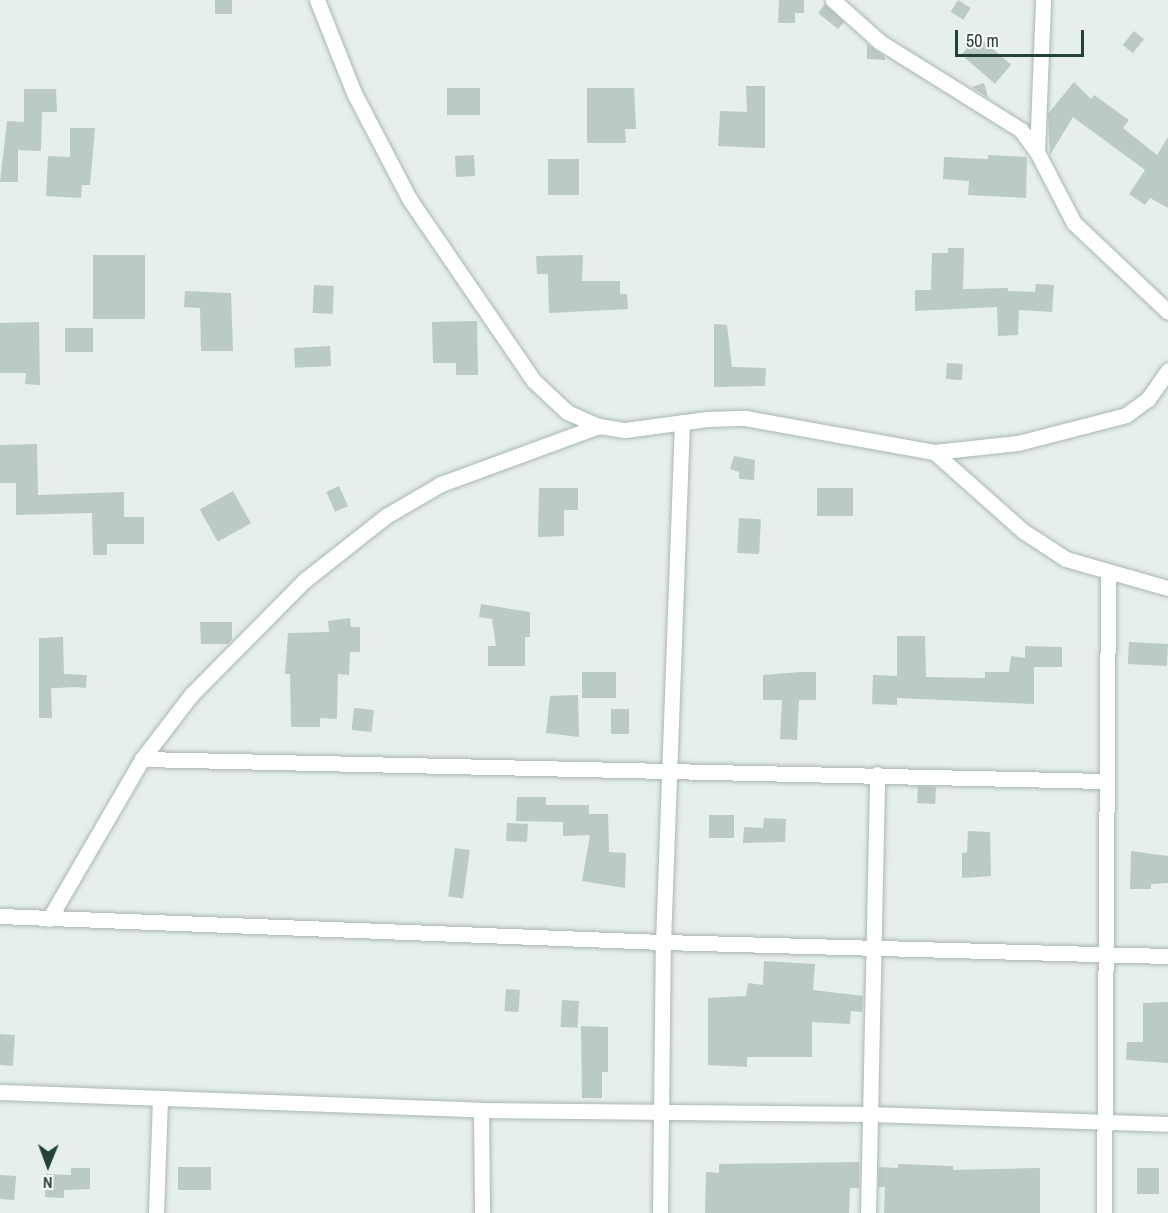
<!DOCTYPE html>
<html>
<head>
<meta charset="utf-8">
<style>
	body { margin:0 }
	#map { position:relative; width:1168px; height:1213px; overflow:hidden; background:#e6efeb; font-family:"Archivo Narrow",sans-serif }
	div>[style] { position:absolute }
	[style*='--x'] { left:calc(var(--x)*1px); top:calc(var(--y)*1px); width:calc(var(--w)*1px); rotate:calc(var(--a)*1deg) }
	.building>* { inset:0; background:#bbcac4; transform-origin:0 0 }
	.roads { filter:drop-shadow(0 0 2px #a8b8b2) drop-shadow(0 0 2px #a8b8b2) }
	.street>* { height:15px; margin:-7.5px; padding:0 7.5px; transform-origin:7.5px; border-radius:7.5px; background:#fff }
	span { translate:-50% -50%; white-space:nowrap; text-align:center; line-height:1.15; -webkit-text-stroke:4.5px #f7fbf9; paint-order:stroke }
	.north { position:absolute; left:18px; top:1135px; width:60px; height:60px; -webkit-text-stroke:4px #f7fbf9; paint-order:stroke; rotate:181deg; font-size:16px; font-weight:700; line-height:24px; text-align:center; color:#24423a }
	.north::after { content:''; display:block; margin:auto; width:21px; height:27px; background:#24423a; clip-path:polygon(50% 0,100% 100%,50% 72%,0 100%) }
	.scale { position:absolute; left:955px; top:30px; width:129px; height:27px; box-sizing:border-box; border:3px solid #24423a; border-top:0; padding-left:8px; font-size:18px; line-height:21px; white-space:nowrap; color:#24423a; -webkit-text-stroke:4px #f7fbf9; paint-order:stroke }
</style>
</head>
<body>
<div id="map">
	<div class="building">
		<i style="left:215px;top:0;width:17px;height:14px"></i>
		<i style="clip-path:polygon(779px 0,804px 0,804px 13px,795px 13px,795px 23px,778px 23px)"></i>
		<i style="left:958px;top:0;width:15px;height:14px;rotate:32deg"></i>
		<i style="clip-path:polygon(825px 4px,844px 22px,838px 29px,818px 13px)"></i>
		<i style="left:1134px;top:31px;width:13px;height:18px;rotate:39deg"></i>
		<i style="left:978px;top:36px;width:44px;height:25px;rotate:41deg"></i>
		<i style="clip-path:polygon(867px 44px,885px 57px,885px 60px,867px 59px)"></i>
		<i style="clip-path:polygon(1074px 82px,1091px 99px,1094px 95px,1129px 120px,1123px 128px,1157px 155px,1168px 137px,1168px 208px,1150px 198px,1145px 205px,1129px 194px,1145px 170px,1073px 117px,1050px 155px,1048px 114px)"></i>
		<i style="clip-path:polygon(984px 83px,988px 97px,987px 97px,972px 87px)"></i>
		<i style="clip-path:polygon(746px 86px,765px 86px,765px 148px,718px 146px,720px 111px,747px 112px)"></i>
		<i style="left:447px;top:88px;width:33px;height:27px"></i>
		<i style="clip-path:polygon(587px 88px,634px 88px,636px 129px,625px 129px,626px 143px,587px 143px)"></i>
		<i style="clip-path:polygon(24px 89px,56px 89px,57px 112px,42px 112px,41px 151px,18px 150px,18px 182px,0 182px,7px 121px,24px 122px)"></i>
		<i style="clip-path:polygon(70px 128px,95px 128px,90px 185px,82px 185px,81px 198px,46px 196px,48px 156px,70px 157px)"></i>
		<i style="left:474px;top:155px;width:21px;height:19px;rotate:87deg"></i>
		<i style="clip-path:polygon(988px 155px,1027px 157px,1026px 198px,968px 195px,969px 181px,943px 179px,944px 157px,988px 159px)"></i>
		<i style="left:548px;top:159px;width:31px;height:36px"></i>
		<i style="clip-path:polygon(948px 248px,964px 248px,963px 289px,1008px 288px,1008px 291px,1035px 292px,1036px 284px,1054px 285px,1052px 312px,1019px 310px,1018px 335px,998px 336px,997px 307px,915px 311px,915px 290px,931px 290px,932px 253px,948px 253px)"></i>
		<i style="left:145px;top:255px;width:64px;height:52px;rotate:90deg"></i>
		<i style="clip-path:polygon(583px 255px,582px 281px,620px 281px,620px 294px,627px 294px,628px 309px,549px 313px,548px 274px,537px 274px,536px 256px)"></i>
		<i style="left:314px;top:285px;width:20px;height:28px;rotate:3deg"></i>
		<i style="clip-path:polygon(185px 291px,231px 293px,233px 351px,201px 351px,200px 308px,184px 307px)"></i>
		<i style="clip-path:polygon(477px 321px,478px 375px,456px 375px,456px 363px,433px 363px,432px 322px)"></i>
		<i style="clip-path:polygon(39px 322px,40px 385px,25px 384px,26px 373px,0 373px,0 323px)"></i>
		<i style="clip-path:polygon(714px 324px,727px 325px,732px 367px,766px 368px,765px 386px,714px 387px)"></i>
		<i style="left:65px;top:328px;width:28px;height:24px"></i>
		<i style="left:330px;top:346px;width:20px;height:36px;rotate:87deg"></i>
		<i style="left:947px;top:363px;width:16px;height:16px;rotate:4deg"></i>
		<i style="clip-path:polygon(37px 444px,38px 495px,124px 492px,124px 517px,144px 517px,144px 544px,107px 544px,107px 555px,93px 555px,92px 513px,16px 515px,16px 483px,0 483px,0 445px)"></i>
		<i style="clip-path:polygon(734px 456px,755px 460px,754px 480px,739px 479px,739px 472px,730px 469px)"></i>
		<i style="left:339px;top:486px;width:22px;height:14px;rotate:66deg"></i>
		<i style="clip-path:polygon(539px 488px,578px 488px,578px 510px,564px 510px,564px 536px,538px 537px)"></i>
		<i style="left:817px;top:488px;width:36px;height:28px"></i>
		<i style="left:233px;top:491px;width:37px;height:38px;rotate:61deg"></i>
		<i style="left:739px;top:518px;width:22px;height:35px;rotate:3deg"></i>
		<i style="clip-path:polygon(481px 604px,530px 612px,530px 637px,525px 637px,525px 666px,488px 666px,488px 646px,496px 646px,492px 619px,479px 617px)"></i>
		<i style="clip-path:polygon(350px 618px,351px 627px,360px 627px,360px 652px,350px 652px,349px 675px,338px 674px,337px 719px,320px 718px,320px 727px,291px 727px,290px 674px,285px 674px,288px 633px,329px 632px,328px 621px)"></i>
		<i style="clip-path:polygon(200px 622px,232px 622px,232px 640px,228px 644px,201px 644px)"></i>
		<i style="clip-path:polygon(897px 636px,925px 636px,926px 677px,985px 678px,985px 672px,1009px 672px,1011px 656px,1025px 658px,1025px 646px,1062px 647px,1062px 667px,1034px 667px,1034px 704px,897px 698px,897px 705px,872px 704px,873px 675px,897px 676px)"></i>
		<i style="clip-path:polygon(63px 637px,64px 674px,87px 675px,86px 688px,75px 687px,40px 689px,51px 688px,52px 718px,39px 718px,39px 638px)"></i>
		<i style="left:1129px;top:642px;width:39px;height:22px;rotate:3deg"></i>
		<i style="left:616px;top:672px;width:26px;height:34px;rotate:90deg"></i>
		<i style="clip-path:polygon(801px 672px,816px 672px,816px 700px,799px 700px,797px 740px,780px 739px,782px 700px,763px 700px,763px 675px)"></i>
		<i style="clip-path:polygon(578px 695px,579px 737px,546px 733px,550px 696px)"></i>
		<i style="left:354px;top:708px;width:20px;height:22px;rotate:6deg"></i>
		<i style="left:629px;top:709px;width:25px;height:18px;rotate:90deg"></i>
		<i style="left:918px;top:786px;width:18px;height:17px;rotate:3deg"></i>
		<i style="clip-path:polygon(517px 797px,546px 797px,546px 805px,589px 805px,589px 814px,608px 814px,609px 852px,626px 853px,625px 888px,582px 881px,590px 835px,563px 836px,563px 822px,516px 821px)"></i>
		<i style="left:709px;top:815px;width:25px;height:23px"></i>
		<i style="clip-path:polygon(764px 818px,786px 819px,785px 842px,743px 843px,744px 827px,763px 828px)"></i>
		<i style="left:507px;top:823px;width:21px;height:18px;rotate:3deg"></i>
		<i style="clip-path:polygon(968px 831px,990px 832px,991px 876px,962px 878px,962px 853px,967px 852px)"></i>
		<i style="left:455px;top:848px;width:15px;height:49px;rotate:8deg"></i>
		<i style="clip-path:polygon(1131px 851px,1168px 856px,1168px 883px,1151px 884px,1151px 889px,1130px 889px)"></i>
		<i style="clip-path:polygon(764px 961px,815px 964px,813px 990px,863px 996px,862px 1012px,851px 1011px,850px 1024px,812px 1022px,812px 1057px,747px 1057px,747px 1067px,708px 1065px,708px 998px,746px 996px,748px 983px,763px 985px)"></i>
		<i style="left:506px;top:989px;width:14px;height:22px;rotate:4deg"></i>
		<i style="left:562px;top:1000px;width:17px;height:27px;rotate:3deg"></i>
		<i style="clip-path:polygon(1168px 1002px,1168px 1063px,1126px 1060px,1127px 1042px,1143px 1042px,1143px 1003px)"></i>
		<i style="clip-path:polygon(581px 1026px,608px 1027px,608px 1072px,602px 1072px,602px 1098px,582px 1098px)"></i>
		<i style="left:0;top:1034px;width:15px;height:31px;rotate:4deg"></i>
		<i style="clip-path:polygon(859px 1162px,859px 1188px,850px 1188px,849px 1213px,705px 1213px,706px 1172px,719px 1173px,719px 1164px)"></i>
		<i style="clip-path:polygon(898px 1164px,953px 1166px,953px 1170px,1040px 1168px,1040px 1213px,884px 1213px,885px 1187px,878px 1187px,879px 1167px,898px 1168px)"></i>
		<i style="left:178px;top:1167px;width:33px;height:23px"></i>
		<i style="clip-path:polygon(71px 1168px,90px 1168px,90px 1189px,64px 1190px,64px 1198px,45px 1197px,46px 1174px,71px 1175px)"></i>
		<i style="left:1137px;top:1168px;width:22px;height:26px"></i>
		<i style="left:0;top:1175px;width:16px;height:24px;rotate:4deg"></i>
	</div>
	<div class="roads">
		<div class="street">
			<i style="--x:317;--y:0;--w:100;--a:68.3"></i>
			<i style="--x:354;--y:93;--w:121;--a:62.4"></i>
			<i style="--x:410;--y:200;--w:219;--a:55.6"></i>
			<i style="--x:534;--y:381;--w:45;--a:43.2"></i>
			<i style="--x:567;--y:412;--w:35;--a:24"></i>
			<i style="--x:599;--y:426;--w:26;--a:9"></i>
			<i style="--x:625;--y:430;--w:83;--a:-7.6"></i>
			<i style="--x:707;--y:419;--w:38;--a:-2"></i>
			<i style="--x:745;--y:418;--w:192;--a:10.2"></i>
			<i style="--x:934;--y:452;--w:84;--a:-6.1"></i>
			<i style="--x:1018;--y:443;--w:112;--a:-14.5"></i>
			<i style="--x:1126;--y:415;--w:27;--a:-36"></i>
			<i style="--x:1148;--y:399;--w:35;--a:-55"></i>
			<i style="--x:833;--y:0;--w:63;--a:41.8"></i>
			<i style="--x:880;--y:42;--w:166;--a:32"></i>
			<i style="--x:1021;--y:130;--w:27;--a:54"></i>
			<i style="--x:1037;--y:152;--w:80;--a:62.5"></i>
			<i style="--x:1074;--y:223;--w:129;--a:43.4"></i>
			<i style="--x:1037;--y:152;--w:152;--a:-87.7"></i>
			<i style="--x:934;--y:452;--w:119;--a:41.6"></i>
			<i style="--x:1023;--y:531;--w:51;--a:33.1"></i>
			<i style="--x:1066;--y:559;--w:106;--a:15.9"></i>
			<i style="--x:142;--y:759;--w:964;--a:1.31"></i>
			<i style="--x:0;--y:916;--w:664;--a:2.25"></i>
			<i style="--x:663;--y:942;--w:505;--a:1.59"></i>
			<i style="--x:49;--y:919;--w:185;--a:-59.8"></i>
			<i style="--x:142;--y:759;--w:81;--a:-52.6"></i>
			<i style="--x:191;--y:695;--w:162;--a:-45.3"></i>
			<i style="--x:305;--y:580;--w:103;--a:-38.3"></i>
			<i style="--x:386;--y:516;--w:64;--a:-30.2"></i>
			<i style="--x:441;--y:484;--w:168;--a:-20.2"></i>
			<i style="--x:0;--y:1092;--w:481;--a:2.1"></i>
			<i style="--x:481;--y:1110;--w:389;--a:0.6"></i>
			<i style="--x:870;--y:1114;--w:298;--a:1.9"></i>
			<i style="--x:481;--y:1110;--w:103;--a:89.4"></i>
			<i style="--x:156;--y:1213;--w:115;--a:-88"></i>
			<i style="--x:660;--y:1213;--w:271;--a:-89.4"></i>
			<i style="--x:663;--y:942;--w:520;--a:-87.91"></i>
			<i style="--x:868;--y:1213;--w:439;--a:-88.8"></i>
			<i style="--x:1104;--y:1213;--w:641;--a:-89.64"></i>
		</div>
	</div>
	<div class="north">N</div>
	<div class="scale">50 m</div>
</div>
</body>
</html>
